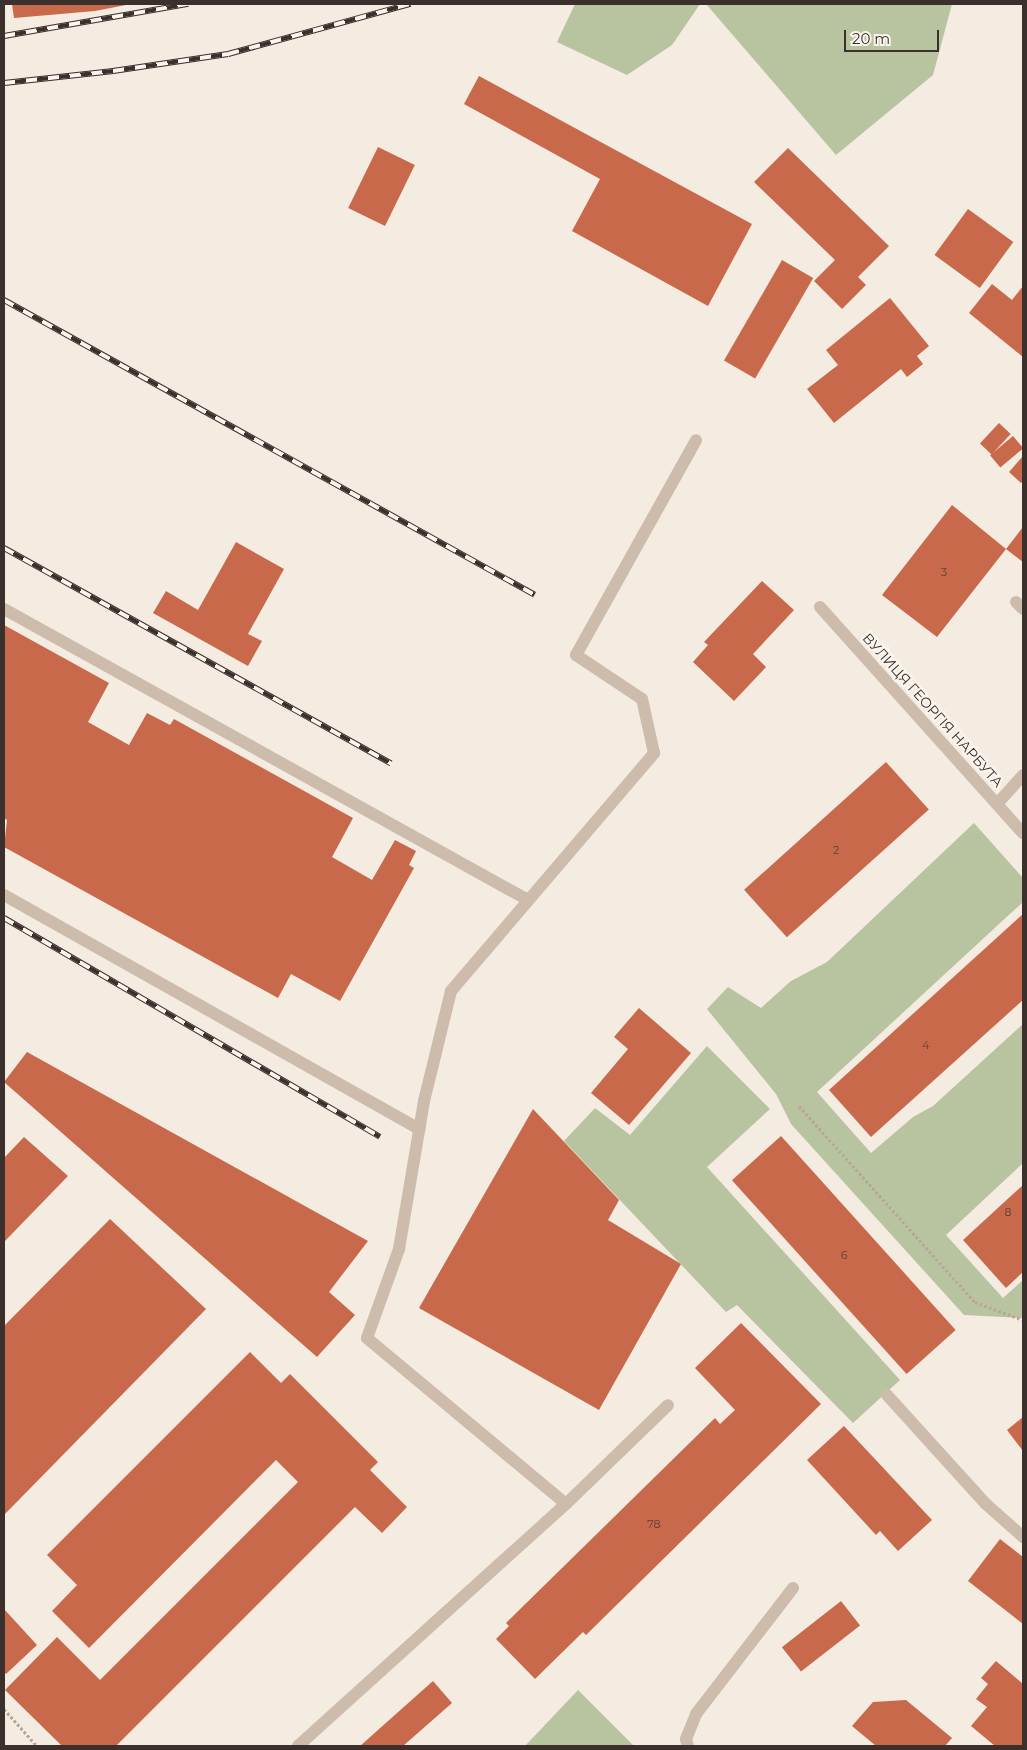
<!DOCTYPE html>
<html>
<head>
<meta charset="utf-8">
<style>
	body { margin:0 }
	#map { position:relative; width:1027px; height:1750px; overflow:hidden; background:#f4ebe1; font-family:Montserrat,sans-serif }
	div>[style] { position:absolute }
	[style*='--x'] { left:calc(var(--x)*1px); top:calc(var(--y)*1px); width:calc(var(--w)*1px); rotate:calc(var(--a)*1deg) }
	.green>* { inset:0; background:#b8c4a0 }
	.building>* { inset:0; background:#c8694b; transform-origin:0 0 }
	.path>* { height:3px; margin-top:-1.5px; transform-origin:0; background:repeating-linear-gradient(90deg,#b9a596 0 2.5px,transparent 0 5px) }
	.minor>* { height:12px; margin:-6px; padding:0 6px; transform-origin:6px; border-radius:6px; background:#cdbbac }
	.rail>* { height:5.5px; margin-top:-2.75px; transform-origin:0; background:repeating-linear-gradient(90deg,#fbf5ee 0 11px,#3b302b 0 22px); box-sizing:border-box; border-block:1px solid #3b302b }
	span { translate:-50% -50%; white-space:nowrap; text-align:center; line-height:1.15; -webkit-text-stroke:4.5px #fbf5ee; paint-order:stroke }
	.number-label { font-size:11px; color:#5e3e33 }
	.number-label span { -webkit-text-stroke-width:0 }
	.street-label { font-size:14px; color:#3b302b }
	.frame { position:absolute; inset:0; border:5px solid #3b302b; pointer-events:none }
	.scale { position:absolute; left:844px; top:30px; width:95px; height:22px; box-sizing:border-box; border:2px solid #3b302b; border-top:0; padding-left:6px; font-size:15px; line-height:18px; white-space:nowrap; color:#3b302b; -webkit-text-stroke:4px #fbf5ee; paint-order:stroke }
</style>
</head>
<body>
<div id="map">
	<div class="green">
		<i style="clip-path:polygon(575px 4px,700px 4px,672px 45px,627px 75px,557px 42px)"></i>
		<i style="clip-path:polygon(706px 4px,952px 4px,933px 75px,836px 155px)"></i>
		<i style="clip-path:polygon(974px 823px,1023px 878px,1023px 902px,817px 1092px,871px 1153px,913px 1117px,933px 1106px,1023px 1024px,1023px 1163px,946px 1235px,1003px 1298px,1023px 1280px,1023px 1318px,964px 1315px,791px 1124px,776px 1094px,707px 1009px,728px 987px,761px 1008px,791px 981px,827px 962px)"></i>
		<i style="clip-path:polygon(707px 1046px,770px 1109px,707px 1167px,900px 1380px,853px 1423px,737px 1305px,726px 1312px,564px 1141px,595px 1108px,630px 1135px)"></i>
		<i style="clip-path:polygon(578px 1690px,634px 1746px,525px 1746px)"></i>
	</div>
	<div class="building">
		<i style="clip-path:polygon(12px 4px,126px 4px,126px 5px,95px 11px,14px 18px)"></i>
		<i style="clip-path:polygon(479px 76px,752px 224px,708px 306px,572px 231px,600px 179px,464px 104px)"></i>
		<i style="left:378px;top:147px;width:41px;height:68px;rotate:26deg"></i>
		<i style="clip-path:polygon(788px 148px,889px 246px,858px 277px,866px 285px,842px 309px,814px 281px,835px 260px,754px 182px)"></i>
		<i style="left:968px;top:209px;width:56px;height:57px;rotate:36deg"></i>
		<i style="left:782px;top:260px;width:36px;height:116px;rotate:30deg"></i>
		<i style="clip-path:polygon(992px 284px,1012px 300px,1023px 286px,1023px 357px,969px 313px)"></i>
		<i style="clip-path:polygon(890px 298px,929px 346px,917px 356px,923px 364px,907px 377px,901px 369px,834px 423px,807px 389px,838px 365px,826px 350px)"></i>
		<i style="left:999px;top:423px;width:16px;height:28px;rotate:43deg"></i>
		<i style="left:1013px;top:436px;width:16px;height:30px;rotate:50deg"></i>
		<i style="clip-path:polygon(1023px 456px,1023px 481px,1021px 483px,1009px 472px)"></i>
		<i style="clip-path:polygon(952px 505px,1006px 549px,1023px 527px,1023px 562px,1006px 549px,937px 637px,882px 595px)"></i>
		<i style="clip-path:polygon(236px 542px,284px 569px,248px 634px,262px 641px,248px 666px,153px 613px,166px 591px,198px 610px)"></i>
		<i style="clip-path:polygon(762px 581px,794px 610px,753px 654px,766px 667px,734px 701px,693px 662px,708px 645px,704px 642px)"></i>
		<i style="clip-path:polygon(4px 625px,109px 683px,88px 722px,129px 745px,147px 713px,170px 725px,174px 719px,353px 818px,332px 857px,372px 880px,395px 840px,416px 851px,409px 865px,414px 868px,340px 1001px,291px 974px,278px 998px,4px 847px,7px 820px,4px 818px)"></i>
		<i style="left:886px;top:762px;width:64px;height:191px;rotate:48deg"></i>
		<i style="clip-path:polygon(1023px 914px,1023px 1000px,871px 1137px,829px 1090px)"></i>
		<i style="clip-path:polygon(639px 1008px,691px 1053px,629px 1125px,591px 1093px,628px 1049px,614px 1037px)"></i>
		<i style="clip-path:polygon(27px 1052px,368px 1241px,329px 1292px,355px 1315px,317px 1357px,4px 1082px)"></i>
		<i style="clip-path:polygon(533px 1109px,619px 1200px,608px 1220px,681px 1264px,599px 1410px,419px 1308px)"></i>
		<i style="left:781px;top:1136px;width:261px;height:66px;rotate:48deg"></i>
		<i style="clip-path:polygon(24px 1137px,68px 1176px,4px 1242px,4px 1158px)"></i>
		<i style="clip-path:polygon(1023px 1185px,1023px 1272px,1006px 1288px,963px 1240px)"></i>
		<i style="clip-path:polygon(110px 1219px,206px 1309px,4px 1515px,4px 1326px)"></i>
		<i style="clip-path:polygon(741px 1323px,821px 1404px,586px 1635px,583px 1632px,535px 1679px,496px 1639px,509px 1626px,506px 1623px,715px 1418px,720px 1424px,735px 1410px,695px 1368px)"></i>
		<i style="clip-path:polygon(250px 1352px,281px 1383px,290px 1374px,378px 1462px,370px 1470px,407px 1507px,382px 1533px,355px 1507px,116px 1746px,62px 1746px,5px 1690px,57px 1637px,100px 1680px,298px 1482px,276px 1460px,89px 1648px,52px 1611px,77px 1585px,47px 1555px)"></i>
		<i style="clip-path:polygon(1023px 1417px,1023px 1451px,1007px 1430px)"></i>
		<i style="clip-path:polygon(844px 1426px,932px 1520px,898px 1551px,880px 1531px,876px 1535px,807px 1460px)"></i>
		<i style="clip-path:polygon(1000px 1539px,1023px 1557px,1023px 1624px,968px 1581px)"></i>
		<i style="left:841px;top:1601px;width:31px;height:75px;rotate:52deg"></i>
		<i style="clip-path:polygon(4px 1609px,37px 1645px,6px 1674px,4px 1672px)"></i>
		<i style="clip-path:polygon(996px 1661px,1023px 1684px,1023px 1746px,995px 1746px,971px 1726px,987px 1707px,976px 1699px,988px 1684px,981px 1678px)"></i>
		<i style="clip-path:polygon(433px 1681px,452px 1703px,403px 1746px,360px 1746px)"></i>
		<i style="clip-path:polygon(906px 1700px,952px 1738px,945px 1746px,876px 1746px,852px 1726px,873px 1702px)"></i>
	</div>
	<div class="path">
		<i style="--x:799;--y:1106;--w:263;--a:48.1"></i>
		<i style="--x:975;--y:1302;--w:51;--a:20.6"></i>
		<i style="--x:4;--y:1709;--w:50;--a:48.3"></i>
	</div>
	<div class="minor">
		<i style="--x:1016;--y:602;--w:10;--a:45"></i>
		<i style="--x:820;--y:607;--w:304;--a:48.1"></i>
		<i style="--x:4;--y:609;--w:599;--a:29.05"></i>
		<i style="--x:997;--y:804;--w:39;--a:-48"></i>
		<i style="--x:4;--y:895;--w:477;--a:29.4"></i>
		<i style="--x:887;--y:1395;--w:147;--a:47.8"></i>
		<i style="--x:986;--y:1504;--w:50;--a:41.7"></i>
		<i style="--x:566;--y:1504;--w:259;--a:-140.2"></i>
		<i style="--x:367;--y:1338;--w:95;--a:-70.2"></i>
		<i style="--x:399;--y:1249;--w:150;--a:-80.4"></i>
		<i style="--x:424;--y:1101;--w:113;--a:-76.2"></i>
		<i style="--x:451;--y:991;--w:313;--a:-49.5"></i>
		<i style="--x:654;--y:753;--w:55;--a:-102.5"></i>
		<i style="--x:642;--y:699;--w:79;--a:-146.3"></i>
		<i style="--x:576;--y:655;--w:246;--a:-60.8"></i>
		<i style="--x:298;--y:1746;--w:361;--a:-42.1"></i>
		<i style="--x:566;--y:1504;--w:142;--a:-44.1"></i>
		<i style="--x:688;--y:1746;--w:7;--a:-106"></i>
		<i style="--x:686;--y:1739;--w:27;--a:-68"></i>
		<i style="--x:696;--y:1714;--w:159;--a:-52.4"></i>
	</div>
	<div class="rail">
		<i style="--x:4;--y:36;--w:187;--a:-9.9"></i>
		<i style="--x:4;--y:83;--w:110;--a:-6.3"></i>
		<i style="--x:113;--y:71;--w:116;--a:-8.4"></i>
		<i style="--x:228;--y:54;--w:189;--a:-15.4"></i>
		<i style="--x:4;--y:300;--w:607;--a:29.05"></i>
		<i style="--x:4;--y:548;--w:443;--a:29.1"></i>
		<i style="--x:4;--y:918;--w:435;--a:30.2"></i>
	</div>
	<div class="number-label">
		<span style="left:944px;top:572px">3</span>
		<span style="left:836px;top:850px">2</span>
		<span style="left:926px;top:1045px">4</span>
		<span style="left:1008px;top:1212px">8</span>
		<span style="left:844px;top:1255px">6</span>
		<span style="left:654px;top:1524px">78</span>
	</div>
	<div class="street-label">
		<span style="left:933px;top:710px;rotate:48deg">ВУЛИЦЯ ГЕОРГІЯ НАРБУТА</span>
	</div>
	<div class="frame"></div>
	<div class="scale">20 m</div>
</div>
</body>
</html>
